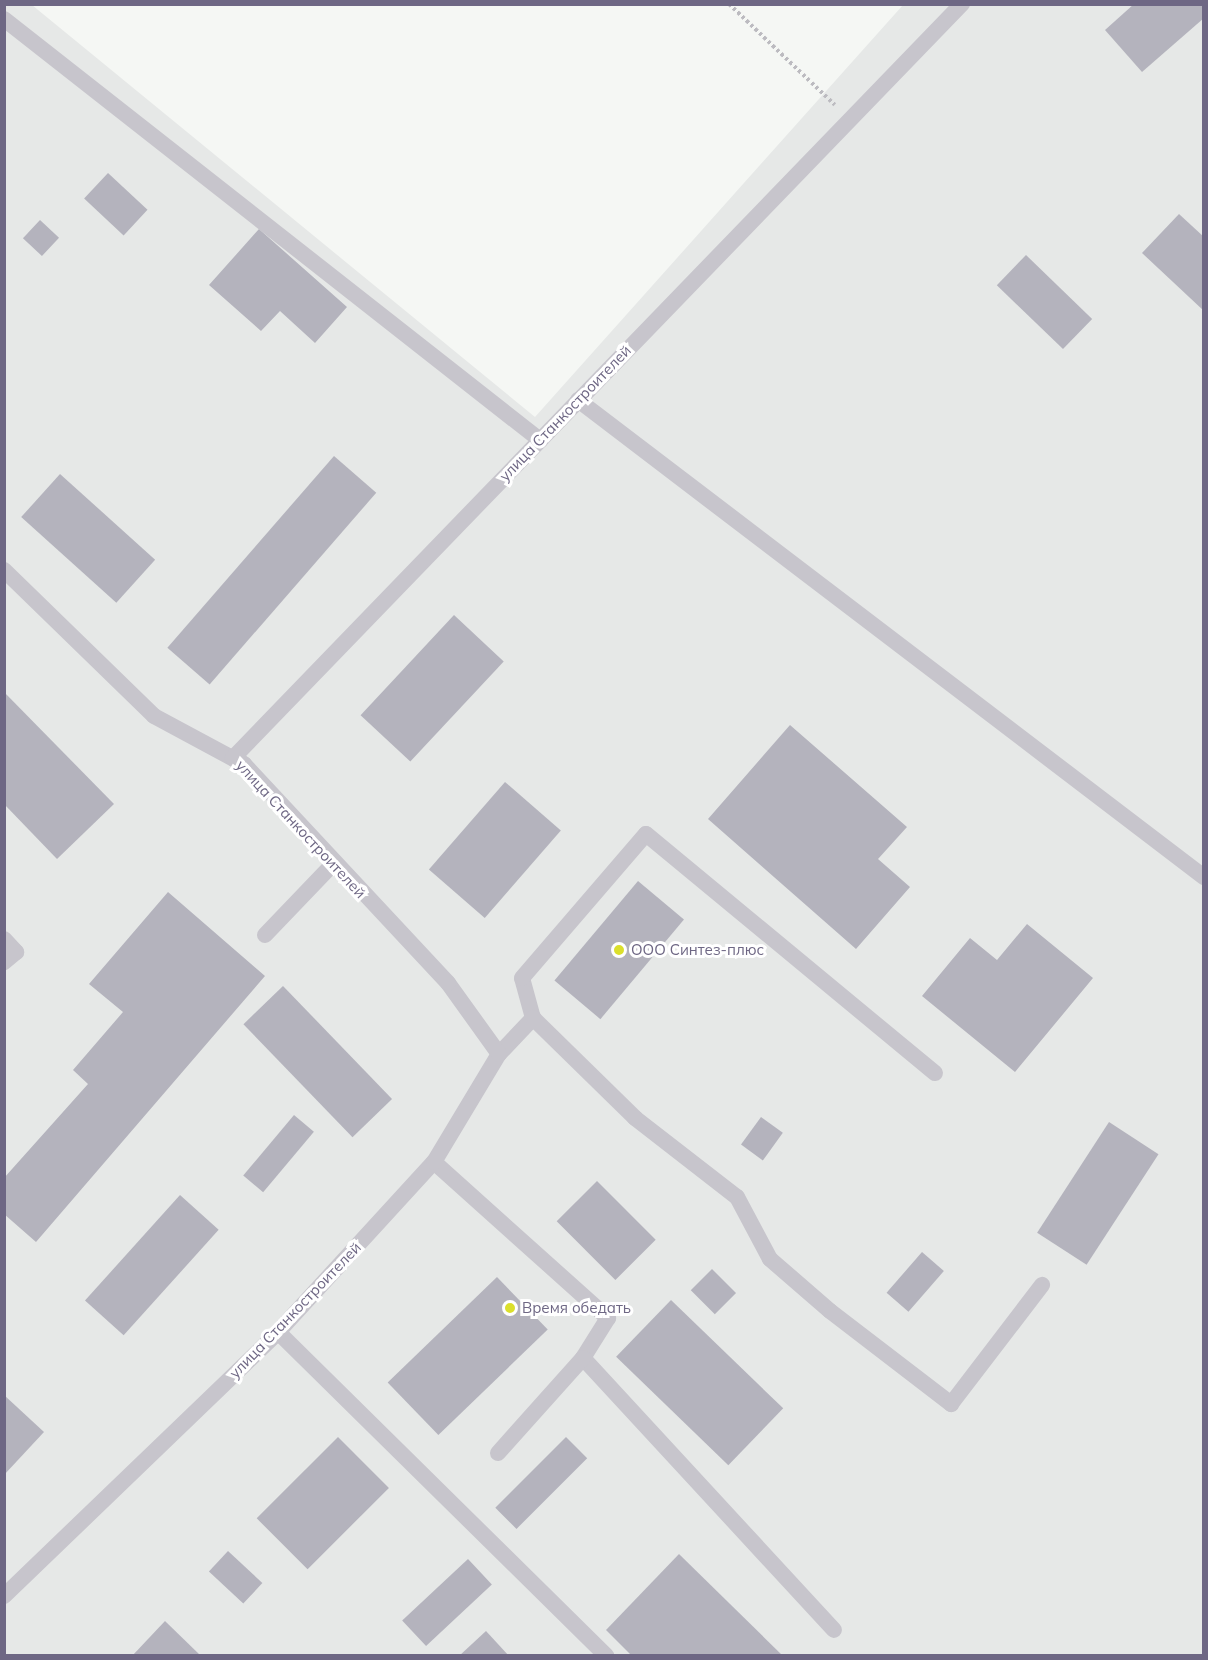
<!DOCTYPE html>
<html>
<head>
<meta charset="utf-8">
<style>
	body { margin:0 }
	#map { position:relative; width:1208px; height:1660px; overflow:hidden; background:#f5f7f4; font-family:Mulish,sans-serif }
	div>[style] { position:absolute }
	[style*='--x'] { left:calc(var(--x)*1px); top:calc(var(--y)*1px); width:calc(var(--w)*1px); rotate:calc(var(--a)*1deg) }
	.built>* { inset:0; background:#e6e8e7 }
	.building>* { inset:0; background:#b4b3bd; transform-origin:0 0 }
	.path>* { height:4px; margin-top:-2px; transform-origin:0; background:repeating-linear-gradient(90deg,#bcbbc0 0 3px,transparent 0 6px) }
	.service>* { height:16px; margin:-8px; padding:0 8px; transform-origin:8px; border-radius:8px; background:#c7c5cc }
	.dots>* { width:16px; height:16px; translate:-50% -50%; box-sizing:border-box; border:3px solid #fff; border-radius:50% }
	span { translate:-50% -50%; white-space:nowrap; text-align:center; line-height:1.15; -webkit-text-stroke:6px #fff; paint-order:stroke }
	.street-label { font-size:15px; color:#6e6784 }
	.poi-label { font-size:15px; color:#6e6784 }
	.left { translate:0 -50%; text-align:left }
	.frame { position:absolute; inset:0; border:6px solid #6e6784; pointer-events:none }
</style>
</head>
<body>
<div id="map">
	<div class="built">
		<i style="clip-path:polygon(5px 5px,32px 5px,535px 417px,903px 5px,1203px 5px,1203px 1655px,5px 1656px)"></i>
	</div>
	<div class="building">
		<i style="clip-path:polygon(1134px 4px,1204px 4px,1204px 18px,1142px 72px,1105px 30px)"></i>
		<i style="left:108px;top:173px;width:54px;height:35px;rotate:43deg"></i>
		<i style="clip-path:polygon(1179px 214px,1204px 237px,1204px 311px,1142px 253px)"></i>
		<i style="left:40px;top:220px;width:26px;height:25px;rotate:43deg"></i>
		<i style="clip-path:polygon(259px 229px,347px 307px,315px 343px,280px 311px,261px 331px,209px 285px)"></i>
		<i style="left:1026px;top:255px;width:92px;height:42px;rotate:44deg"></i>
		<i style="left:334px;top:456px;width:56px;height:254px;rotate:41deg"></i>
		<i style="left:60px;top:474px;width:128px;height:58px;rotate:42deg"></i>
		<i style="left:454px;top:615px;width:68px;height:137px;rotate:43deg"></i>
		<i style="clip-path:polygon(4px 692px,114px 804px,57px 859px,4px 804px)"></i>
		<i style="clip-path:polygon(790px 725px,907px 827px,878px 859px,910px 887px,856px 949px,708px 819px)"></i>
		<i style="left:505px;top:782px;width:74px;height:116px;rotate:41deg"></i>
		<i style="left:638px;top:881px;width:60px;height:130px;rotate:40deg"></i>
		<i style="clip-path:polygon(168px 892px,265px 976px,36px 1242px,4px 1214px,4px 1178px,88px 1084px,73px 1070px,123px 1012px,89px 984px)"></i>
		<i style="clip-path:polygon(1027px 924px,1093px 978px,1015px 1072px,922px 996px,970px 938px,997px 960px)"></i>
		<i style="left:283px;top:986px;width:157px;height:55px;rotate:46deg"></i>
		<i style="left:294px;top:1115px;width:26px;height:79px;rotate:40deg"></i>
		<i style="left:761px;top:1117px;width:27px;height:34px;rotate:36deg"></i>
		<i style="left:1109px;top:1122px;width:59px;height:132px;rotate:33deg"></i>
		<i style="left:597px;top:1181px;width:83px;height:57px;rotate:45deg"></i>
		<i style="left:180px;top:1195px;width:52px;height:142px;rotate:42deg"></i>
		<i style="left:922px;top:1252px;width:29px;height:54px;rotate:41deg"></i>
		<i style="left:712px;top:1269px;width:34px;height:30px;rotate:45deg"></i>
		<i style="left:497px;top:1277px;width:73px;height:152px;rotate:46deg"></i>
		<i style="left:671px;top:1300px;width:156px;height:79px;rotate:44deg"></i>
		<i style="clip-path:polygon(4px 1395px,44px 1432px,4px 1475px)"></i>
		<i style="left:338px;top:1437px;width:72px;height:115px;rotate:45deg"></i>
		<i style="left:566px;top:1437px;width:30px;height:100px;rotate:45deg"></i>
		<i style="left:228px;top:1551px;width:47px;height:28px;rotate:43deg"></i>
		<i style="clip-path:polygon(679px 1554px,783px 1656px,632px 1656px,606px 1630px)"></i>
		<i style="left:468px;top:1559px;width:35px;height:90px;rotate:47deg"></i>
		<i style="clip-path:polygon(165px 1621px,201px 1656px,132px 1656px)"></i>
		<i style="clip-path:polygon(486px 1631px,509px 1656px,459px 1656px)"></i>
	</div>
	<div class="path">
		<i style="--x:729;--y:4;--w:146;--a:43.6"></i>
	</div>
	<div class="service">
		<i style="--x:4;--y:19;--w:682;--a:38.15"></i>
		<i style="--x:578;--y:400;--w:787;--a:37.31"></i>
		<i style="--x:4;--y:570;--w:209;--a:44.2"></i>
		<i style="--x:154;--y:716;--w:101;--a:28.3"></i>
		<i style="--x:265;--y:935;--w:100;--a:-46.2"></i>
		<i style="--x:4;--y:939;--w:18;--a:47"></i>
		<i style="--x:16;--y:952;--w:16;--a:140"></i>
		<i style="--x:533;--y:1018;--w:41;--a:-105.4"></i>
		<i style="--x:522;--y:978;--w:190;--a:-49.3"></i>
		<i style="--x:646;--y:834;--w:375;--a:39.6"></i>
		<i style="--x:499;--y:1054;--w:50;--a:-46.6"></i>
		<i style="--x:533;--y:1018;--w:143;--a:44.4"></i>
		<i style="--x:635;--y:1118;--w:129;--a:37.8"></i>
		<i style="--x:737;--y:1197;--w:70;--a:62"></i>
		<i style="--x:770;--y:1259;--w:79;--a:40.9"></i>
		<i style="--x:830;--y:1311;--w:153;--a:37.5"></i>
		<i style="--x:951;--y:1404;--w:150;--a:-52.6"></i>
		<i style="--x:434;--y:1162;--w:234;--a:41.9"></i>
		<i style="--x:608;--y:1318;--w:47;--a:122"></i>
		<i style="--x:583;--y:1358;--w:370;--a:47.3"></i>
		<i style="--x:278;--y:1332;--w:461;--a:44.6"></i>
		<i style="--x:498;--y:1453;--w:127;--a:-48.2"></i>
		<i style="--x:4;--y:1596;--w:380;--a:-43.9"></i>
		<i style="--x:278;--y:1332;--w:231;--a:-47.5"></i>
		<i style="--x:434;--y:1162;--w:126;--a:-59"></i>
		<i style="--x:499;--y:1054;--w:87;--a:-125.7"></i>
		<i style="--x:448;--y:983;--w:299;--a:-133"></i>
		<i style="--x:244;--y:764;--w:13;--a:-151"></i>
		<i style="--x:233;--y:758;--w:1049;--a:-45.97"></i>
	</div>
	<div class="dots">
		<i style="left:619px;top:950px;background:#dbdf2c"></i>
		<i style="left:510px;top:1308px;background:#dbdf2c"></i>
	</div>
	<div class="street-label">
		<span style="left:565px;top:413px;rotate:-46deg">улица Станкостроителей</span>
		<span style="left:301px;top:829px;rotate:47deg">улица Станкостроителей</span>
		<span style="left:295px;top:1310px;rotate:-46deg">улица Станкостроителей</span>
	</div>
	<div class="poi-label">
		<span class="left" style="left:631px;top:950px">ООО Синтез-плюс</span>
		<span class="left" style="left:522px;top:1308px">Время обедать</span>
	</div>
	<div class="frame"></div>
</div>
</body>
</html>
